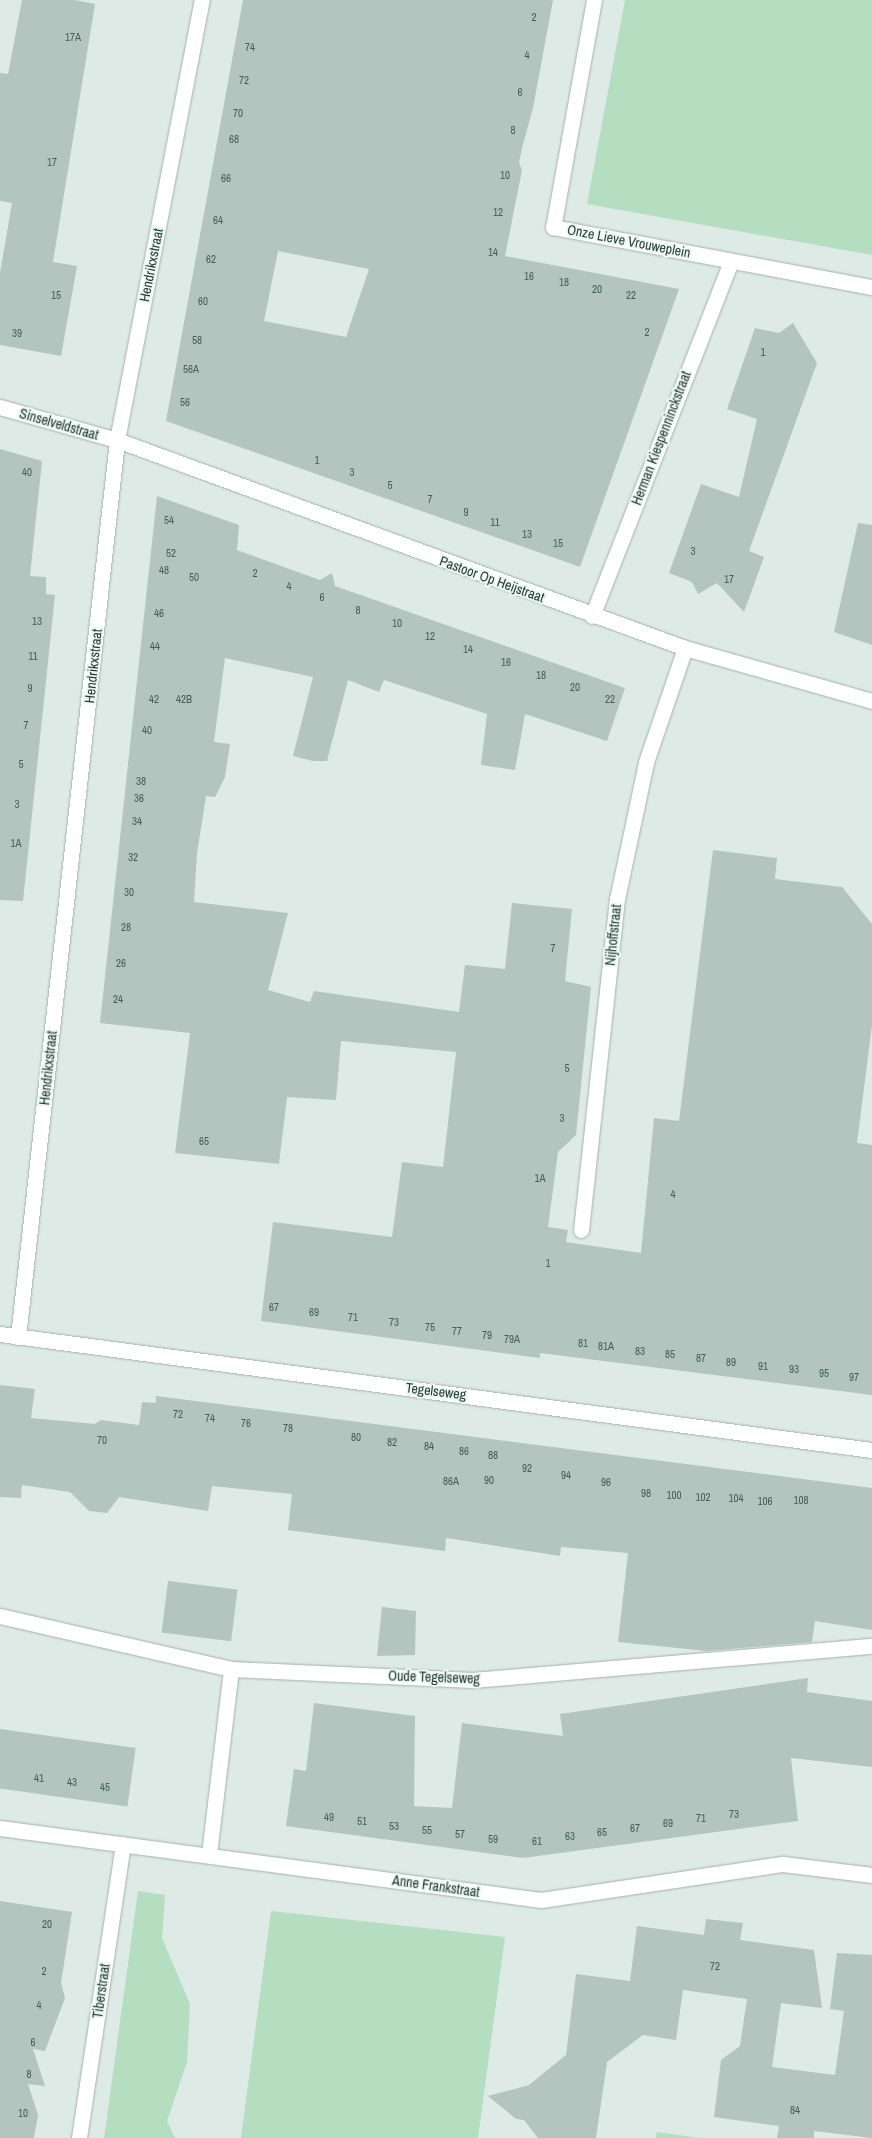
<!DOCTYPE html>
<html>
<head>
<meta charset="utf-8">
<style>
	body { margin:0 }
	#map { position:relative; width:872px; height:2138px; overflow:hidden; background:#deeae5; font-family:"Archivo Narrow",sans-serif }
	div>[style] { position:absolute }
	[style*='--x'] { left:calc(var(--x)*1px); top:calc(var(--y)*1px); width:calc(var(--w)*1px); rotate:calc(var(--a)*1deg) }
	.green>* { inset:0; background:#b5ddbf }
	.building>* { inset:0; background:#b3c5be; transform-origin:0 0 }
	.roads { filter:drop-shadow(0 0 1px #a1b2ac) drop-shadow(0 0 1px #a1b2ac) }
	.minor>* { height:15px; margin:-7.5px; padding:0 7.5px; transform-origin:7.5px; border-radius:7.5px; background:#fff }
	span { translate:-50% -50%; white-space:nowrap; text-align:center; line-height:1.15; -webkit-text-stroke:4px #eef7f3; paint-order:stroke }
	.number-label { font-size:11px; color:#445e56 }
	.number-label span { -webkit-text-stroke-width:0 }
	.street-label { font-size:14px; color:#1f3b33 }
</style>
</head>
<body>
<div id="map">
	<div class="green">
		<i style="clip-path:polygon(625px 0,872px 0,872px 255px,587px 204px)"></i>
		<i style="clip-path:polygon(138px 1891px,165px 1895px,162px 1938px,190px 2004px,187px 2062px,167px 2121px,175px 2138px,104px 2138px)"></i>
		<i style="clip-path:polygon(271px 1911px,505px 1937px,478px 2138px,241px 2138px)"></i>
		<i style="clip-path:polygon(657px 2132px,700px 2138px,656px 2138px)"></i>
	</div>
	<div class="building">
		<i style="clip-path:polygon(22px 0,75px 0,95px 4px,53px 262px,77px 266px,61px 356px,0 345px,0 273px,12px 203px,0 201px,0 73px,8px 74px)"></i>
		<i style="clip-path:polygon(evenodd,243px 0,553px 0,533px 108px,522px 148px,519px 163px,522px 170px,505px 256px,679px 289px,580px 567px,166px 421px,243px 0,278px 251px,369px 269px,346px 337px,264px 321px,278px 251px)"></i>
		<i style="clip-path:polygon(793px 323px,817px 363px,749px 551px,764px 557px,744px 612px,717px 583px,698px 594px,692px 582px,669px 573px,701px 484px,739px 497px,757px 419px,727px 409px,755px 328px,779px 333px)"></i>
		<i style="clip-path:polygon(0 449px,42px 461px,30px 576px,46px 577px,46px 594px,55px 595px,23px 901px,0 900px)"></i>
		<i style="clip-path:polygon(157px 496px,239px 525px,237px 550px,320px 580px,332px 573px,335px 586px,625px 688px,607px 741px,525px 714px,515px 770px,481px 765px,487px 714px,384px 680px,379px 692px,348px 680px,327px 761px,313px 761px,293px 756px,313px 677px,225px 658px,214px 742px,230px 744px,225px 777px,215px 797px,206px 796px,197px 853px,194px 902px,288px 913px,268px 990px,310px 1002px,314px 991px,459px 1012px,465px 965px,505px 969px,512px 903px,572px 909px,565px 981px,591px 987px,576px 1135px,558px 1152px,548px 1227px,568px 1230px,566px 1242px,641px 1253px,654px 1118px,679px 1121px,713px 850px,777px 858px,775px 879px,842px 887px,872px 924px,872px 1025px,857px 1143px,872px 1145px,872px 1395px,540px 1353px,540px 1358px,261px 1321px,273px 1222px,392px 1237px,402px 1162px,443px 1167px,456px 1052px,341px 1041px,336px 1100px,287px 1097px,279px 1164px,175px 1153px,190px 1033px,100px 1023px)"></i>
		<i style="clip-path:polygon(858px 523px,872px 525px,872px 645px,834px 632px)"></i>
		<i style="clip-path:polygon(0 1385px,35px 1389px,31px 1418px,95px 1424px,101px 1420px,139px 1425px,142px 1402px,156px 1403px,156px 1396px,872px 1488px,872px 1630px,815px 1621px,812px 1642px,707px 1651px,618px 1642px,628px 1553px,561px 1547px,560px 1556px,446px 1538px,445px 1551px,288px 1530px,292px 1494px,212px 1486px,208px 1511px,119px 1497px,107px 1513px,89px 1511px,70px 1492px,22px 1485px,21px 1498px,0 1497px)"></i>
		<i style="left:168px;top:1581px;width:70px;height:52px;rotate:7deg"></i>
		<i style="clip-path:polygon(382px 1607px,416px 1611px,415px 1655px,377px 1656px)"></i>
		<i style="clip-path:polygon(808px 1678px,807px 1692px,872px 1701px,872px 1767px,791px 1758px,798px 1821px,523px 1858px,286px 1826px,294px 1769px,306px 1771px,314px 1703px,415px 1716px,414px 1806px,452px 1808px,462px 1723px,563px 1736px,560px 1714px)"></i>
		<i style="left:0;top:1729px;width:137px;height:59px;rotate:8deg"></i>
		<i style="clip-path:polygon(0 1901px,72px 1912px,61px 1983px,65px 1998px,45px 2051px,33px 2049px,45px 2086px,28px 2084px,38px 2115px,34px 2138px,0 2138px)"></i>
		<i style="clip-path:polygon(706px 1919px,743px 1923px,740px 1940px,814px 1950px,822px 2008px,781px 2003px,772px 2067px,835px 2075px,844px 2011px,830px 2009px,837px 1953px,872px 1955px,872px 2138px,814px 2131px,814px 2138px,777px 2138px,779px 2126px,714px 2117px,721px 2060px,740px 2046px,747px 1999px,683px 1990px,676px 2040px,643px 2035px,607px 2062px,596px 2138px,538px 2138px,524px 2120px,516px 2119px,488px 2096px,529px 2085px,566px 2055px,576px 1974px,630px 1981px,637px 1926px,704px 1935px)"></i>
	</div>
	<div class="roads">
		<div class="minor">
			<i style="--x:594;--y:0;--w:231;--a:100.2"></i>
			<i style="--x:553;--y:227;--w:325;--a:10.7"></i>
			<i style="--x:0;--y:407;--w:122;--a:15.8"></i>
			<i style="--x:117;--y:440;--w:605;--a:20.11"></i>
			<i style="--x:685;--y:648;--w:194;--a:15.8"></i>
			<i style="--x:592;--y:616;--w:381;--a:-68.6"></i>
			<i style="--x:581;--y:1230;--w:333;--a:-83.8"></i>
			<i style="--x:617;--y:899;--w:140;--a:-78"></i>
			<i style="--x:646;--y:762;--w:120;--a:-71.1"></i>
			<i style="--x:0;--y:1334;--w:880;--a:7.58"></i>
			<i style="--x:18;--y:1337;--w:902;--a:-83.7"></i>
			<i style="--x:117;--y:440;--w:448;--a:-79.1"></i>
			<i style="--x:0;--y:1616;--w:237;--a:12.9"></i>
			<i style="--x:231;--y:1669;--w:242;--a:2.6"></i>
			<i style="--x:473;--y:1680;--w:400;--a:-4.9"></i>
			<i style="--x:0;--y:1828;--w:546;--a:7.58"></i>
			<i style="--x:541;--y:1900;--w:245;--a:-8.5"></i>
			<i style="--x:783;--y:1864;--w:90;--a:7"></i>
			<i style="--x:209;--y:1854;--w:186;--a:-83.2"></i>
			<i style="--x:79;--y:2138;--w:297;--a:-81.5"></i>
		</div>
	</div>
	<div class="number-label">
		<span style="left:534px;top:17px">2</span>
		<span style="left:73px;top:37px">17A</span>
		<span style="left:250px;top:47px">74</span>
		<span style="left:527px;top:55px">4</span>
		<span style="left:244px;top:80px">72</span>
		<span style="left:520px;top:92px">6</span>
		<span style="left:238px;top:113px">70</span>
		<span style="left:513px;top:130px">8</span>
		<span style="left:234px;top:139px">68</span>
		<span style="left:52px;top:162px">17</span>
		<span style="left:505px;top:175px">10</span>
		<span style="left:226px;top:178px">66</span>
		<span style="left:498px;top:212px">12</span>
		<span style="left:218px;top:220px">64</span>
		<span style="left:493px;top:252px">14</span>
		<span style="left:211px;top:259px">62</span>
		<span style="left:529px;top:276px">16</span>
		<span style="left:564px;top:282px">18</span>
		<span style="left:597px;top:289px">20</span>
		<span style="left:56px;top:295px">15</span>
		<span style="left:631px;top:295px">22</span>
		<span style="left:203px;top:301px">60</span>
		<span style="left:647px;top:332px">2</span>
		<span style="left:17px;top:333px">39</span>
		<span style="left:197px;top:340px">58</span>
		<span style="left:763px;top:352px">1</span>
		<span style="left:191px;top:369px">56A</span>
		<span style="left:185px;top:402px">56</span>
		<span style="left:317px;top:460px">1</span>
		<span style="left:27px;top:472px">40</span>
		<span style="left:352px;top:472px">3</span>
		<span style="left:390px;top:485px">5</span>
		<span style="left:430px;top:499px">7</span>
		<span style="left:466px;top:512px">9</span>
		<span style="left:169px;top:520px">54</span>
		<span style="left:495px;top:522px">11</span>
		<span style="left:527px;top:534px">13</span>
		<span style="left:558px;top:543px">15</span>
		<span style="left:693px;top:551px">3</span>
		<span style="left:171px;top:553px">52</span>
		<span style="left:164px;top:570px">48</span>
		<span style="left:255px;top:573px">2</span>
		<span style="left:194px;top:577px">50</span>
		<span style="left:729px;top:579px">17</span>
		<span style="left:289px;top:586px">4</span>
		<span style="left:322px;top:597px">6</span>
		<span style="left:358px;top:610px">8</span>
		<span style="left:159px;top:613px">46</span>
		<span style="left:37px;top:621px">13</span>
		<span style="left:397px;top:623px">10</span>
		<span style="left:430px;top:636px">12</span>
		<span style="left:155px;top:646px">44</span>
		<span style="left:468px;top:649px">14</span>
		<span style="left:33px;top:656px">11</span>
		<span style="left:506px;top:662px">16</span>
		<span style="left:541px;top:675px">18</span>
		<span style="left:575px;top:687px">20</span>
		<span style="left:30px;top:688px">9</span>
		<span style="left:154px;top:699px">42</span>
		<span style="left:184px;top:699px">42B</span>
		<span style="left:610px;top:699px">22</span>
		<span style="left:26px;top:725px">7</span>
		<span style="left:147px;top:730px">40</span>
		<span style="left:21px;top:764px">5</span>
		<span style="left:141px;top:781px">38</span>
		<span style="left:139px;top:798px">36</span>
		<span style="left:17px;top:804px">3</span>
		<span style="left:137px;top:821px">34</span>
		<span style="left:16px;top:843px">1A</span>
		<span style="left:133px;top:857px">32</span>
		<span style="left:129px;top:892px">30</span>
		<span style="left:126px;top:927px">28</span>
		<span style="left:553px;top:948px">7</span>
		<span style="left:121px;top:963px">26</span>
		<span style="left:118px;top:999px">24</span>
		<span style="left:567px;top:1068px">5</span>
		<span style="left:562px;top:1118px">3</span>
		<span style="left:204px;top:1141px">65</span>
		<span style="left:540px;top:1178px">1A</span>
		<span style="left:673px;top:1194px">4</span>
		<span style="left:548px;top:1263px">1</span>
		<span style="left:274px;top:1307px">67</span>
		<span style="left:314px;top:1312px">69</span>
		<span style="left:353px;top:1317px">71</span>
		<span style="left:394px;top:1322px">73</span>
		<span style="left:430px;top:1327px">75</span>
		<span style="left:457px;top:1331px">77</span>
		<span style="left:487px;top:1335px">79</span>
		<span style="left:512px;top:1339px">79A</span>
		<span style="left:583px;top:1343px">81</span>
		<span style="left:606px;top:1346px">81A</span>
		<span style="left:640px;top:1351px">83</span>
		<span style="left:670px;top:1354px">85</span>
		<span style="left:701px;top:1358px">87</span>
		<span style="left:731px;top:1362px">89</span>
		<span style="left:763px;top:1366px">91</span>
		<span style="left:794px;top:1369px">93</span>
		<span style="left:824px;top:1373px">95</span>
		<span style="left:854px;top:1377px">97</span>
		<span style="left:178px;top:1414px">72</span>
		<span style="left:210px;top:1418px">74</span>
		<span style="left:246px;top:1423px">76</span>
		<span style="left:288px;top:1428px">78</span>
		<span style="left:356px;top:1437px">80</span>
		<span style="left:102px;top:1440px">70</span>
		<span style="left:392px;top:1442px">82</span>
		<span style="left:429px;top:1446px">84</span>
		<span style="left:464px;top:1451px">86</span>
		<span style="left:493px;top:1455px">88</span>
		<span style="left:527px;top:1468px">92</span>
		<span style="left:566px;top:1475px">94</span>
		<span style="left:489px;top:1480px">90</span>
		<span style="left:451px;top:1481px">86A</span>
		<span style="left:606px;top:1482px">96</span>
		<span style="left:646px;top:1493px">98</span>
		<span style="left:674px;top:1495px">100</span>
		<span style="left:703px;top:1497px">102</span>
		<span style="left:736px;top:1498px">104</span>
		<span style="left:801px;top:1500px">108</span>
		<span style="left:765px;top:1501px">106</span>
		<span style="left:39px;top:1778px">41</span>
		<span style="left:72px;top:1782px">43</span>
		<span style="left:105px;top:1787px">45</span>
		<span style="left:734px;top:1814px">73</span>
		<span style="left:329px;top:1817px">49</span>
		<span style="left:701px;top:1818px">71</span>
		<span style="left:362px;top:1821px">51</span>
		<span style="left:668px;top:1823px">69</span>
		<span style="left:394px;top:1826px">53</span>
		<span style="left:635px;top:1828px">67</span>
		<span style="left:427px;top:1830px">55</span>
		<span style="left:602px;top:1832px">65</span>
		<span style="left:460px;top:1834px">57</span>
		<span style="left:570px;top:1836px">63</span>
		<span style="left:493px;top:1839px">59</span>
		<span style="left:537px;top:1841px">61</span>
		<span style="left:47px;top:1924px">20</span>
		<span style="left:715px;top:1966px">72</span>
		<span style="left:44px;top:1971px">2</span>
		<span style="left:39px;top:2005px">4</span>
		<span style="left:33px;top:2042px">6</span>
		<span style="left:29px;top:2074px">8</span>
		<span style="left:795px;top:2110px">84</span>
		<span style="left:23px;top:2113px">10</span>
	</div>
	<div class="street-label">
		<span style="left:629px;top:241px;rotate:11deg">Onze Lieve Vrouweplein</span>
		<span style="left:151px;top:265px;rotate:-79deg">Hendrikxstraat</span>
		<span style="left:59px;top:424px;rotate:16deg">Sinselveldstraat</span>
		<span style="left:661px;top:438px;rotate:-69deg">Herman Kiespenninckstraat</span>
		<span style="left:492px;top:579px;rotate:20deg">Pastoor Op Heijstraat</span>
		<span style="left:93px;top:666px;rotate:-84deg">Hendrikxstraat</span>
		<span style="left:613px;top:935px;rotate:-84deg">Nijhoffstraat</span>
		<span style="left:48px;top:1068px;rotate:-84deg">Hendrikxstraat</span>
		<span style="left:436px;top:1391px;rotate:7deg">Tegelseweg</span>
		<span style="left:434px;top:1677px;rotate:2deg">Oude Tegelseweg</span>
		<span style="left:436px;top:1886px;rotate:8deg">Anne Frankstraat</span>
		<span style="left:101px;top:1991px;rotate:-82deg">Tiberstraat</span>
	</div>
</div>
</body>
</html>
